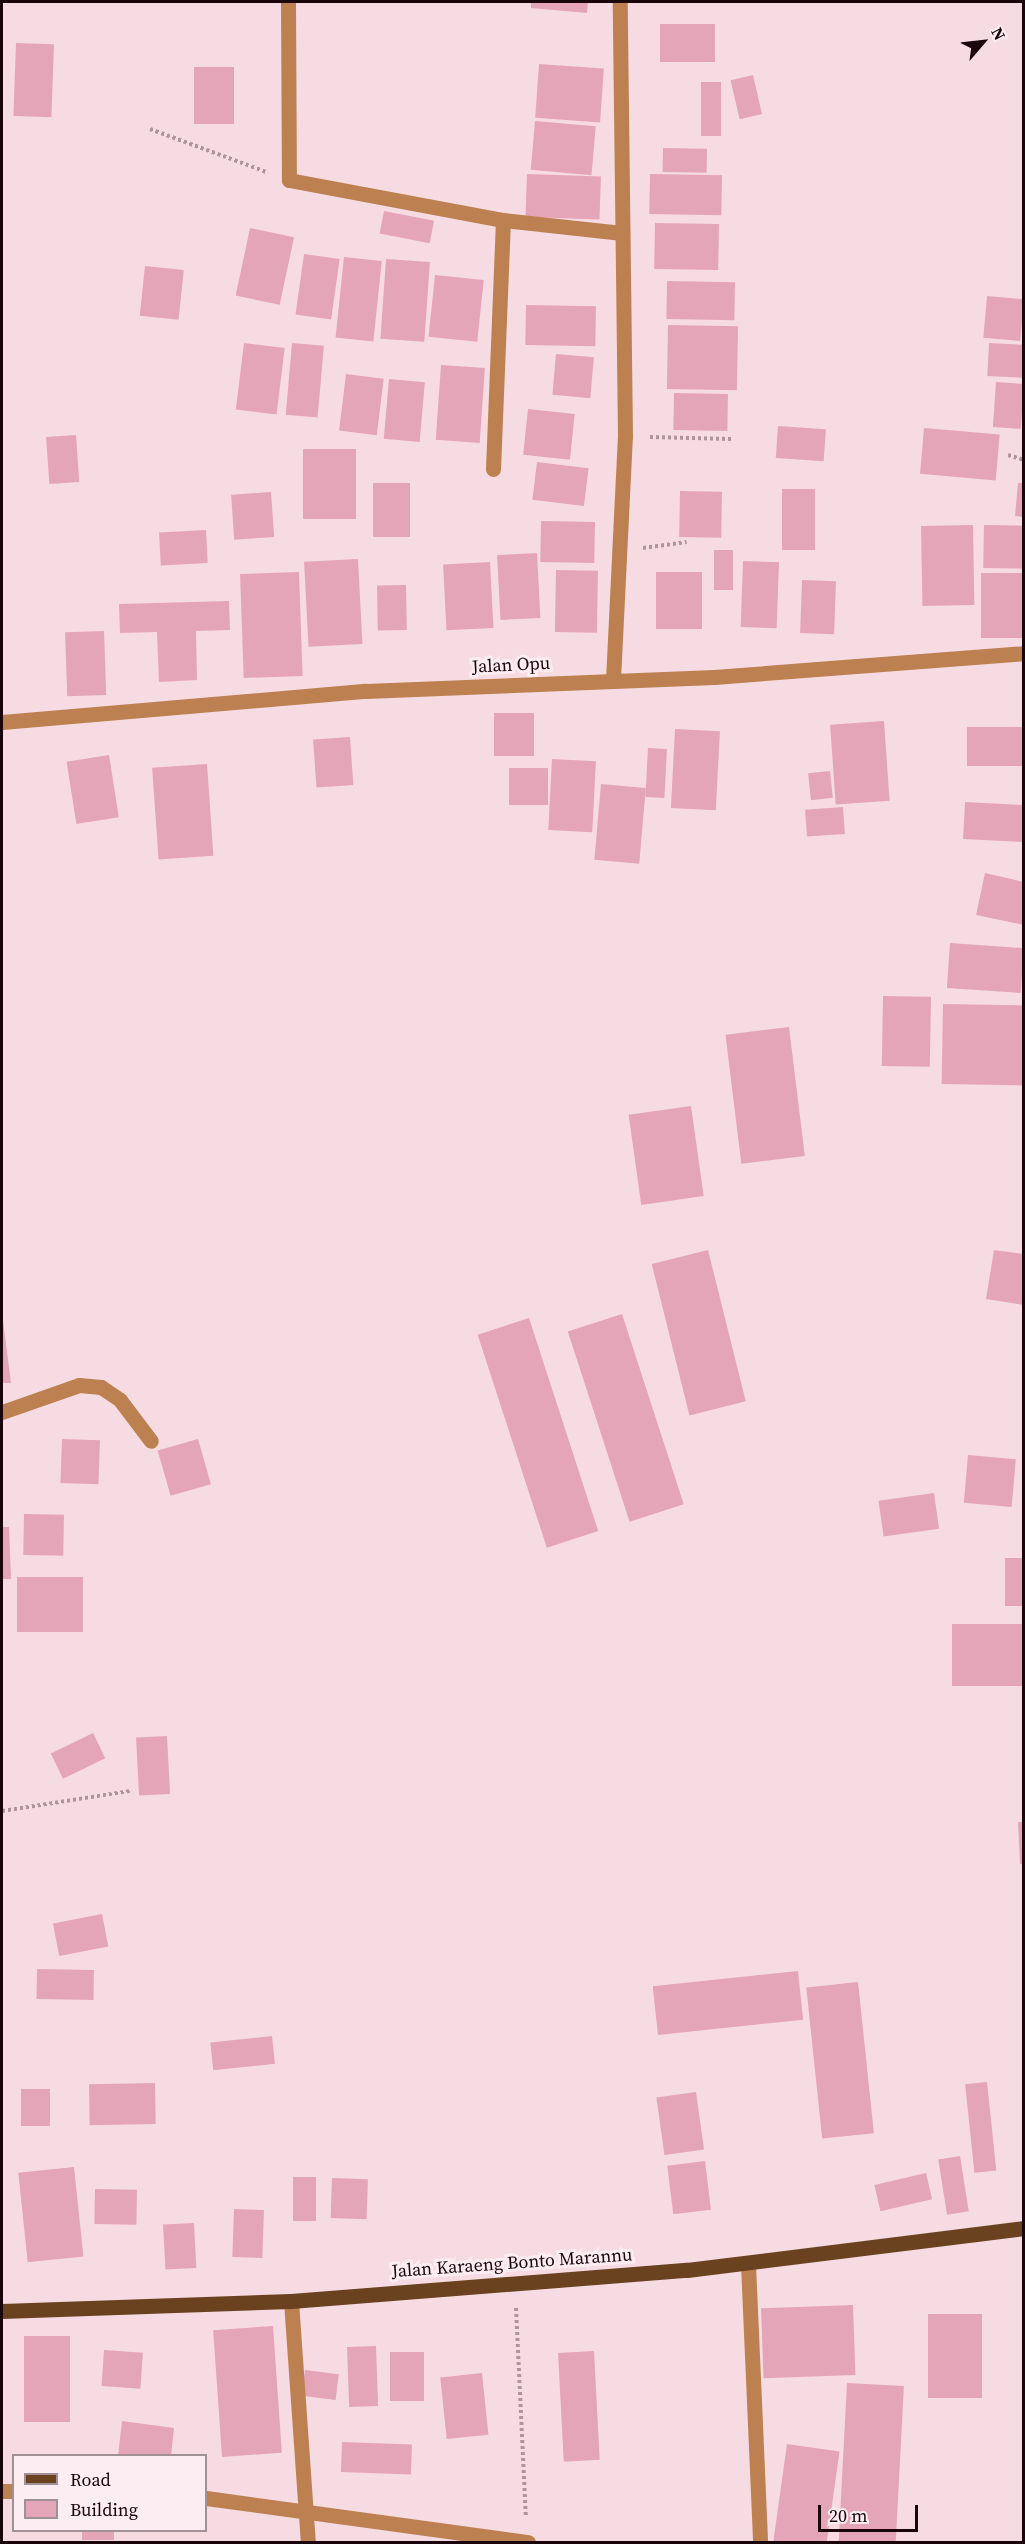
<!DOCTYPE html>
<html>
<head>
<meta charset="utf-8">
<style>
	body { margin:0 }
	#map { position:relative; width:1025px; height:2544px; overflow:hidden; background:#f7dbe3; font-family:"Source Serif 4",serif }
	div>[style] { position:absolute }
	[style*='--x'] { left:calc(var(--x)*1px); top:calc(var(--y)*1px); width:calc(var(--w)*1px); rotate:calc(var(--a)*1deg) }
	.building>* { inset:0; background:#e5a5b9; transform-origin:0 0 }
	.path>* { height:4px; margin-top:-2px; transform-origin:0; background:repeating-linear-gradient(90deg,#ae959d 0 3px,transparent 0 6px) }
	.minor>* { height:15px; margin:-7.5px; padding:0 7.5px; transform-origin:7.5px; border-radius:7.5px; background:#bd8151 }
	.major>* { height:15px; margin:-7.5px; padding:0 7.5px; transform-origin:7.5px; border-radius:7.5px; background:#6b4220 }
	span { translate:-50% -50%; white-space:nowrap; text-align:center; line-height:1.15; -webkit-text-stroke:6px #fbedf1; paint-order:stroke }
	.street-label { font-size:18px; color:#1a050d }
	.frame { position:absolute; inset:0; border:3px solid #1a050d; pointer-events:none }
	.legend { position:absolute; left:12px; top:2454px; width:195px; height:78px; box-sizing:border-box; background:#fbedf1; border:2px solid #a19096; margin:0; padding:8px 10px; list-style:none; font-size:18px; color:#1a050d }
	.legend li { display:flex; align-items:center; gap:12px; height:30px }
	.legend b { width:30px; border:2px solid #a19096 }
	.north { position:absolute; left:953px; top:12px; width:60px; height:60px; -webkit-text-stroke:4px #fbedf1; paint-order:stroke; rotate:62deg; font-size:16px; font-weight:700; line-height:24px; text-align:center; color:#1a050d }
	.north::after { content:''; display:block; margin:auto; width:21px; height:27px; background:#1a050d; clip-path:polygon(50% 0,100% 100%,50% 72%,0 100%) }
	.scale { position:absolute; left:818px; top:2505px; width:100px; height:27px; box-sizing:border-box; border:3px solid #1a050d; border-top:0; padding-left:8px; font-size:18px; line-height:21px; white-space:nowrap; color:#1a050d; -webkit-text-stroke:4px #fbedf1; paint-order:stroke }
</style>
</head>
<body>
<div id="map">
	<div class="building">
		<i style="clip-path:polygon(531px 2px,588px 2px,587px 13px,531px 8px)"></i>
		<i style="left:660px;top:24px;width:55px;height:38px"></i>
		<i style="left:16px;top:43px;width:38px;height:73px;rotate:2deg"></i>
		<i style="left:539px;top:64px;width:65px;height:54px;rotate:4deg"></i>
		<i style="left:194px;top:67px;width:40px;height:57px"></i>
		<i style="left:753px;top:75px;width:40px;height:23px;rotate:77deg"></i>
		<i style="left:701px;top:82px;width:20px;height:54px"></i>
		<i style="left:535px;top:121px;width:61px;height:49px;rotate:5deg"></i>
		<i style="left:663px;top:148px;width:44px;height:24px;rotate:1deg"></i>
		<i style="left:527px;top:174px;width:74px;height:43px;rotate:2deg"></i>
		<i style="left:650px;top:174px;width:72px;height:40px;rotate:1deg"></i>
		<i style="left:384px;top:211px;width:51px;height:23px;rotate:11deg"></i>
		<i style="left:655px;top:223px;width:64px;height:46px;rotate:1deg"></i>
		<i style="left:250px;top:228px;width:45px;height:69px;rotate:12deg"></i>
		<i style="left:304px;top:254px;width:36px;height:61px;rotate:8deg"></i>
		<i style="left:344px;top:257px;width:38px;height:81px;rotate:6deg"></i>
		<i style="left:386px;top:259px;width:44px;height:80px;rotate:4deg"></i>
		<i style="left:145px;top:266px;width:39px;height:50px;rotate:6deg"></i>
		<i style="left:435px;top:275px;width:49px;height:62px;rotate:6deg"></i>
		<i style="left:667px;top:281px;width:68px;height:38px;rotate:1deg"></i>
		<i style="left:987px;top:296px;width:37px;height:42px;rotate:5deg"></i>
		<i style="left:526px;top:305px;width:70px;height:40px;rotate:1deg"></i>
		<i style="left:668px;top:325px;width:70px;height:64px;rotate:1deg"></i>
		<i style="left:244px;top:343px;width:41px;height:67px;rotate:7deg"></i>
		<i style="left:292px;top:343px;width:32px;height:72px;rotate:5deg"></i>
		<i style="left:989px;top:343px;width:35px;height:33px;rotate:3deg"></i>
		<i style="left:556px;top:354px;width:38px;height:41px;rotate:5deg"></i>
		<i style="left:441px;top:365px;width:44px;height:75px;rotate:4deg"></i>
		<i style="left:346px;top:374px;width:38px;height:57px;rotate:7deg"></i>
		<i style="left:389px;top:379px;width:36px;height:60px;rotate:5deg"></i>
		<i style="left:996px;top:382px;width:28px;height:45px;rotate:4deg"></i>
		<i style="left:674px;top:393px;width:54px;height:37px;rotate:1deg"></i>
		<i style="left:528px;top:409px;width:47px;height:46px;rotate:6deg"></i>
		<i style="left:778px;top:426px;width:48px;height:32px;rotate:4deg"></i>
		<i style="left:924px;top:428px;width:76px;height:46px;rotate:5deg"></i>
		<i style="left:76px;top:435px;width:47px;height:30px;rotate:86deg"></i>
		<i style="left:303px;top:449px;width:53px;height:70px"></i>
		<i style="left:537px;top:462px;width:52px;height:38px;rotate:7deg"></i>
		<i style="left:373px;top:483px;width:37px;height:54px"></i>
		<i style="clip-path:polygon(1018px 483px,1024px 483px,1024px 517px,1015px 516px)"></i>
		<i style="left:782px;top:489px;width:33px;height:61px"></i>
		<i style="left:680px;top:491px;width:42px;height:46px;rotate:1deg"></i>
		<i style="left:271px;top:492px;width:45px;height:40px;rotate:86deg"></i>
		<i style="left:541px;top:521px;width:54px;height:41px;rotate:1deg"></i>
		<i style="left:973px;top:525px;width:80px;height:52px;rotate:89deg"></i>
		<i style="left:984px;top:525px;width:40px;height:43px;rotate:1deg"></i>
		<i style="left:206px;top:530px;width:33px;height:47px;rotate:87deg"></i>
		<i style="left:714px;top:550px;width:19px;height:40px"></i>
		<i style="left:537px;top:553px;width:65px;height:40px;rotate:87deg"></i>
		<i style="left:358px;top:559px;width:85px;height:54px;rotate:87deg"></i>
		<i style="left:743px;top:561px;width:36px;height:66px;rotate:2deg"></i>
		<i style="left:490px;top:562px;width:66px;height:47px;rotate:87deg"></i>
		<i style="left:556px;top:570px;width:42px;height:62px;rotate:1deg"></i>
		<i style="left:299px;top:572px;width:104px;height:59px;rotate:88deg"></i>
		<i style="left:656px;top:572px;width:46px;height:57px"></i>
		<i style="left:981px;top:573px;width:43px;height:65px"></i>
		<i style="left:802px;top:580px;width:34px;height:53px;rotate:2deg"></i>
		<i style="left:406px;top:585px;width:45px;height:29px;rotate:89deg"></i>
		<i style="clip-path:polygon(229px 601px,230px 630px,196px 631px,197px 680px,159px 682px,157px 632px,120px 633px,119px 604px)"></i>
		<i style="left:104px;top:631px;width:64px;height:39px;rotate:88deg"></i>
		<i style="left:494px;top:713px;width:40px;height:43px"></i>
		<i style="left:884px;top:721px;width:80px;height:54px;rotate:86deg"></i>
		<i style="left:967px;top:727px;width:57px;height:39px"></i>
		<i style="left:675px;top:729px;width:45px;height:79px;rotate:3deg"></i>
		<i style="left:350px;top:737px;width:48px;height:37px;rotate:86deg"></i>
		<i style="left:648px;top:748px;width:19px;height:49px;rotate:3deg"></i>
		<i style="left:109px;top:755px;width:63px;height:43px;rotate:81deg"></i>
		<i style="left:552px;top:759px;width:44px;height:71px;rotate:3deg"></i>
		<i style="left:207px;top:764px;width:92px;height:55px;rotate:86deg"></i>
		<i style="left:509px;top:768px;width:39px;height:37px"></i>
		<i style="left:830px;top:771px;width:27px;height:22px;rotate:84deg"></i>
		<i style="left:601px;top:784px;width:45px;height:76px;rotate:5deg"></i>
		<i style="left:965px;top:802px;width:59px;height:37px;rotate:3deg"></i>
		<i style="left:843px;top:807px;width:27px;height:38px;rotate:86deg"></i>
		<i style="clip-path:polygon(985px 873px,1024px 882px,1024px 925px,976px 915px)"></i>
		<i style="left:950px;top:943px;width:74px;height:45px;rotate:4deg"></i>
		<i style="left:883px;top:996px;width:48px;height:70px;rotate:1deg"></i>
		<i style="left:943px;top:1004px;width:81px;height:80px;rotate:1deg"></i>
		<i style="left:789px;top:1027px;width:130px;height:64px;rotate:83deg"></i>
		<i style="left:691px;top:1106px;width:91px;height:63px;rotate:82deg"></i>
		<i style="left:708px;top:1250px;width:156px;height:58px;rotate:76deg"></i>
		<i style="clip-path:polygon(994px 1250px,1024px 1254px,1024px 1305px,986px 1299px)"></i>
		<i style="clip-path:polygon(2px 1313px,11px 1383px,2px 1383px)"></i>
		<i style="left:622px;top:1314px;width:200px;height:57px;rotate:72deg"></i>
		<i style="left:529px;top:1318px;width:224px;height:54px;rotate:72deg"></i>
		<i style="left:62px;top:1439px;width:38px;height:44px;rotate:2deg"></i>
		<i style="left:198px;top:1439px;width:47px;height:42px;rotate:74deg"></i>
		<i style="left:968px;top:1455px;width:48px;height:48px;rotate:5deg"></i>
		<i style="left:934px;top:1493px;width:36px;height:56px;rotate:82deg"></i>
		<i style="left:24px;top:1514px;width:40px;height:41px;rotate:1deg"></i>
		<i style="clip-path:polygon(2px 1527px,9px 1527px,11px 1579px,2px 1579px)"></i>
		<i style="left:1005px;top:1558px;width:19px;height:48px"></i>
		<i style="left:17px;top:1577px;width:66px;height:55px"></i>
		<i style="left:1024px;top:1624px;width:62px;height:72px;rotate:90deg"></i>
		<i style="left:93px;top:1733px;width:28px;height:47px;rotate:64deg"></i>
		<i style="left:167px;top:1736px;width:58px;height:31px;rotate:87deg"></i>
		<i style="clip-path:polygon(1018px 1822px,1024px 1822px,1024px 1864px,1020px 1864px)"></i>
		<i style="left:102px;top:1914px;width:33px;height:50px;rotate:79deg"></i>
		<i style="left:37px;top:1969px;width:57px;height:30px;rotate:1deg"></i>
		<i style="left:798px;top:1971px;width:49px;height:146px;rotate:84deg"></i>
		<i style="left:858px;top:1982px;width:152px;height:52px;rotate:84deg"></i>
		<i style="left:272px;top:2036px;width:28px;height:62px;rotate:84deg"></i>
		<i style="left:987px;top:2082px;width:89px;height:22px;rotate:84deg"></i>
		<i style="left:155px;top:2083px;width:41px;height:66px;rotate:89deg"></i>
		<i style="left:21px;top:2089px;width:29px;height:37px"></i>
		<i style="left:696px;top:2092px;width:58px;height:40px;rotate:82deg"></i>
		<i style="left:960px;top:2156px;width:56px;height:22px;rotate:81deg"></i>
		<i style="left:705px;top:2161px;width:49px;height:38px;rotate:83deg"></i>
		<i style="left:74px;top:2167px;width:90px;height:56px;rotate:84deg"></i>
		<i style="left:926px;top:2173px;width:27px;height:53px;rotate:77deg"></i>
		<i style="left:293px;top:2177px;width:23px;height:44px"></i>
		<i style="left:332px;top:2178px;width:36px;height:40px;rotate:2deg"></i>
		<i style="left:95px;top:2189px;width:42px;height:35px;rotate:1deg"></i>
		<i style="left:234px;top:2209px;width:30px;height:48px;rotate:2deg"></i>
		<i style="left:194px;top:2223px;width:45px;height:31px;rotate:87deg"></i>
		<i style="left:853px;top:2305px;width:70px;height:92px;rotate:88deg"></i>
		<i style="left:928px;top:2314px;width:54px;height:84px"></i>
		<i style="left:273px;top:2326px;width:127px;height:60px;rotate:86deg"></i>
		<i style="left:24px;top:2336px;width:46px;height:86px"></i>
		<i style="left:376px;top:2346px;width:60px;height:29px;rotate:88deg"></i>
		<i style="left:104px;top:2350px;width:39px;height:36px;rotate:4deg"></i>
		<i style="left:594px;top:2351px;width:109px;height:36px;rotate:87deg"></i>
		<i style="left:390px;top:2352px;width:34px;height:49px"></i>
		<i style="left:305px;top:2370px;width:34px;height:26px;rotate:7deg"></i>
		<i style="left:482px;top:2373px;width:62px;height:42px;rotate:84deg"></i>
		<i style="left:847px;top:2383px;width:57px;height:159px;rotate:3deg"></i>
		<i style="clip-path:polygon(122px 2421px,174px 2428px,171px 2456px,118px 2456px)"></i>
		<i style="left:342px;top:2442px;width:70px;height:30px;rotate:2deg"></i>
		<i style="left:787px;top:2444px;width:53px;height:99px;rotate:8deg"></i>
		<i style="left:82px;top:2530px;width:32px;height:10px"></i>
	</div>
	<div class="path">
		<i style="--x:150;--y:129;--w:124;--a:20.3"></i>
		<i style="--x:650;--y:437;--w:81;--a:1.4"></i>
		<i style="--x:1008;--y:455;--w:17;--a:17"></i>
		<i style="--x:643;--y:548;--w:44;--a:-7.8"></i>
		<i style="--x:2;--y:1811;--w:130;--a:-8.9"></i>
		<i style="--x:516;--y:2308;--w:209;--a:87.3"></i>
	</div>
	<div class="minor">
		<i style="--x:288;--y:2;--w:178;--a:89.7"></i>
		<i style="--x:289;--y:180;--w:218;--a:10.6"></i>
		<i style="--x:503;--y:220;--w:120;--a:6.2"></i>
		<i style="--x:493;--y:469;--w:249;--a:-87.7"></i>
		<i style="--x:613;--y:680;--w:244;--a:-87.2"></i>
		<i style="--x:625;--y:436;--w:434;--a:-90.7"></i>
		<i style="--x:2;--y:722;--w:365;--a:-4.9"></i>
		<i style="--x:366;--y:691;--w:348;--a:-2.3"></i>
		<i style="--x:714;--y:677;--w:311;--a:-4.4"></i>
		<i style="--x:2;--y:1412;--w:82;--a:-19.3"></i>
		<i style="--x:79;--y:1385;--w:22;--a:5"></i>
		<i style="--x:101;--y:1387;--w:23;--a:34"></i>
		<i style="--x:120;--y:1400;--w:51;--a:52.9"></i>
		<i style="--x:748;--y:2264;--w:278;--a:87.5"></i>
		<i style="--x:291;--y:2301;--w:242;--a:86"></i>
		<i style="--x:2;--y:2491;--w:12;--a:0"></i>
		<i style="--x:206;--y:2498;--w:325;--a:7.8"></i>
	</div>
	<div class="major">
		<i style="--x:2;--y:2311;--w:289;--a:-2"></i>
		<i style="--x:291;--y:2301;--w:397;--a:-4.5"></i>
		<i style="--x:687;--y:2270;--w:340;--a:-7.1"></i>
	</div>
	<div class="street-label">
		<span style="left:511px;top:665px;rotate:-3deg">Jalan Opu</span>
		<span style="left:512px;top:2263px;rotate:-4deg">Jalan Karaeng Bonto Marannu</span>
	</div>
	<div class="frame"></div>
	<ul class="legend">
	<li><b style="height:8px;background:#6b4220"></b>Road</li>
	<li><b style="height:16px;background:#e5a5b9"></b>Building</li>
	</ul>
	<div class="north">N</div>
	<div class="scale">20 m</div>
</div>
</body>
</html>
